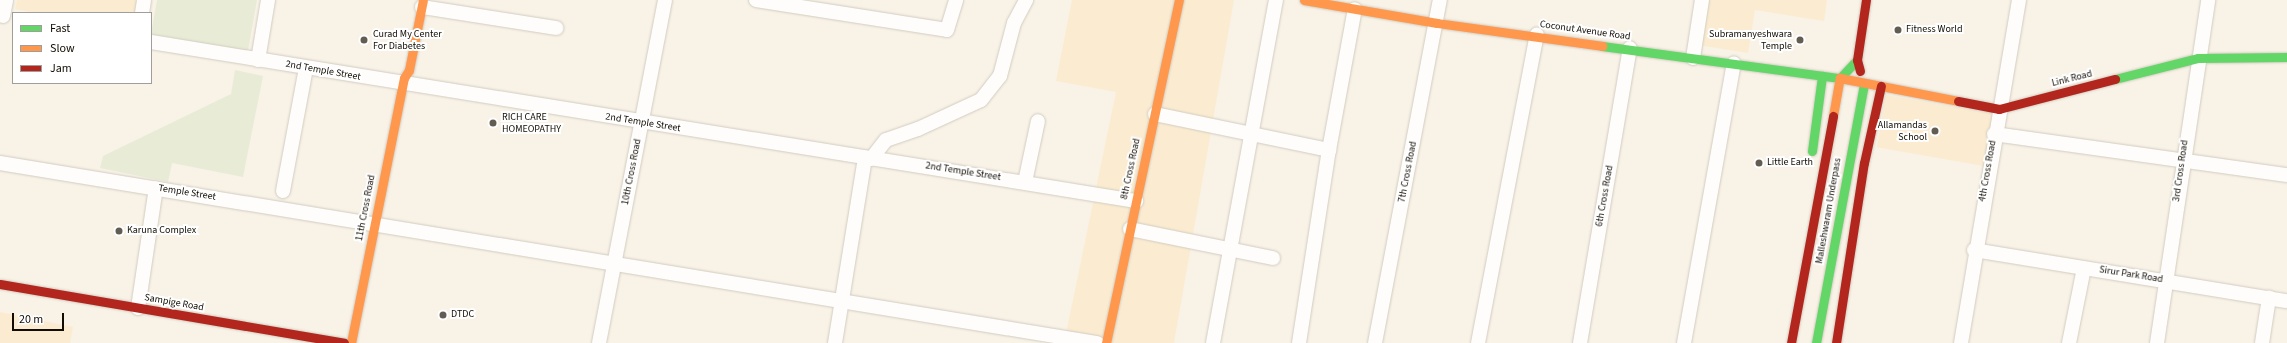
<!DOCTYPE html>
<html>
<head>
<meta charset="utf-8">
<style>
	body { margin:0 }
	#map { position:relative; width:2287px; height:343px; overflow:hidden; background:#f8f2e7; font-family:"Source Sans 3",sans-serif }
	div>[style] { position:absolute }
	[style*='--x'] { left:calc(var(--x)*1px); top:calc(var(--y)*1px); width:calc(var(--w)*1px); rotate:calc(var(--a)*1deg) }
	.built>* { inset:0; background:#fbecd1; transform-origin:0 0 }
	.green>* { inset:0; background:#e8ecd6 }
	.roads { filter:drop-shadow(0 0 1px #d2ccc0) drop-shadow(0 0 1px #d2ccc0) }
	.street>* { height:14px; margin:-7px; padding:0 7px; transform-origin:7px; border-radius:7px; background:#fefdfb }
	.fast>* { height:9px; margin:-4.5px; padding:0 4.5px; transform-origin:4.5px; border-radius:4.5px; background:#63d668 }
	.slow>* { height:9px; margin:-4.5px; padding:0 4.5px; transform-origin:4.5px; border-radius:4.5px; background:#ff974d }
	.jam>* { height:9px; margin:-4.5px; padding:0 4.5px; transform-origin:4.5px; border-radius:4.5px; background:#b3261e }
	.dots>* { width:11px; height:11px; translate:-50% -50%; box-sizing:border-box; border:2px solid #fff; border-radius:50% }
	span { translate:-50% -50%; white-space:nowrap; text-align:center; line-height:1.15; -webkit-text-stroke:4px #fff; paint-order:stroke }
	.poi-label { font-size:10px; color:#120c03 }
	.left { translate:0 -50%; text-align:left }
	.right { translate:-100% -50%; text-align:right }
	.street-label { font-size:10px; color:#120c03 }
	.legend { position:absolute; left:12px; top:12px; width:140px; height:72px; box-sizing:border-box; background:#fff; border:1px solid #a09e9a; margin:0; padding:5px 7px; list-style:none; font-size:12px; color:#120c03 }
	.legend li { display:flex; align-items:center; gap:8px; height:20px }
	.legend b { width:20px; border:1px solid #a09e9a }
	.scale { position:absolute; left:12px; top:313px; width:52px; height:18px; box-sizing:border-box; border:2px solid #120c03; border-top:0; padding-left:5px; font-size:12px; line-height:14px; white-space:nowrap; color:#120c03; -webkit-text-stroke:3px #fff; paint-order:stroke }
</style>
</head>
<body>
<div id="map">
	<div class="built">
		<i style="clip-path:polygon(17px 0,139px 0,137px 13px,35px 13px,15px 9px)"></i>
		<i style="clip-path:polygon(1072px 0,1234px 0,1174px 343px,1064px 343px,1116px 92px,1056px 81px)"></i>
		<i style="clip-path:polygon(1705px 0,1827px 0,1824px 21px,1755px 10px,1748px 53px,1698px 45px)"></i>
		<i style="left:1886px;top:95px;width:110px;height:53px;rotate:10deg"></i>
		<i style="clip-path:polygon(0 312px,73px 327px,70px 343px,0 343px)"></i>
	</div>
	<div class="green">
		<i style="clip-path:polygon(157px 0,257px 0,248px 51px,151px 34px)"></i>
		<i style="clip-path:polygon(235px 70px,263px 76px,243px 177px,172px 163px,168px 182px,100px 168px,103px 156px,231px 94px)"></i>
	</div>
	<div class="roads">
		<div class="street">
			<i style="--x:756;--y:0;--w:193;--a:8.9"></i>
			<i style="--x:947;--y:30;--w:31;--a:-73"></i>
			<i style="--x:422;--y:7;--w:136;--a:8.9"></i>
			<i style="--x:142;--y:13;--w:13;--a:-81"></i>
			<i style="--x:3;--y:16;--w:16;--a:-79"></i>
			<i style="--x:151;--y:42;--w:998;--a:9.17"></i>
			<i style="--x:1693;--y:58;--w:59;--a:-81.2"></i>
			<i style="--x:258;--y:60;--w:61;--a:-80.5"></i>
			<i style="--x:1155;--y:114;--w:178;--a:11.7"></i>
			<i style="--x:1994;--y:134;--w:296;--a:8"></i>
			<i style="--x:871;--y:159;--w:24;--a:-52"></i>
			<i style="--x:886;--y:140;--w:34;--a:-19"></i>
			<i style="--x:918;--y:129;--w:69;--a:-24.7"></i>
			<i style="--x:981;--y:100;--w:31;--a:-52"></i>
			<i style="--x:1000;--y:76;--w:55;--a:-75.2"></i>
			<i style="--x:1014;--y:23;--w:26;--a:-62"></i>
			<i style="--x:0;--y:163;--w:1112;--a:9.32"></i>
			<i style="--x:1025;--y:182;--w:62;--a:-78"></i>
			<i style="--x:283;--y:191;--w:125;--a:-79.4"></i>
			<i style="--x:1130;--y:229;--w:146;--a:11.5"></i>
			<i style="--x:1974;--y:250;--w:317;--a:9.3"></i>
			<i style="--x:138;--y:308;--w:121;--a:-81.5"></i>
			<i style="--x:599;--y:343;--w:349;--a:-79.1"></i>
			<i style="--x:835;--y:343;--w:188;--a:-80.8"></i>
			<i style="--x:1213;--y:343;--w:349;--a:-79.6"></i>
			<i style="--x:1299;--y:343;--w:195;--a:-81.2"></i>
			<i style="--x:1329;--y:150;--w:143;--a:-79.6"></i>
			<i style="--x:1375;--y:343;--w:349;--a:-79.3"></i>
			<i style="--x:1478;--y:343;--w:314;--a:-79.2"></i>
			<i style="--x:1580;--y:343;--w:299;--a:-80.4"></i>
			<i style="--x:1684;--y:343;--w:284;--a:-79.9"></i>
			<i style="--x:1961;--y:343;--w:348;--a:-80.4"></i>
			<i style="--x:2069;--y:343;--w:76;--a:-78.7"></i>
			<i style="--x:2157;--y:343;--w:347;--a:-81.5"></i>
			<i style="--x:2262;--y:343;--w:46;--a:-81.2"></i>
		</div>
		<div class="fast">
			<i style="--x:1602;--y:46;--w:240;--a:7.7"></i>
			<i style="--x:1840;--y:78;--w:25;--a:-47"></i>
			<i style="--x:2115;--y:79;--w:86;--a:-14.2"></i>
			<i style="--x:2198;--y:58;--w:89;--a:-0.6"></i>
			<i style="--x:1812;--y:151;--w:76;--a:-82.4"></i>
			<i style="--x:1816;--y:343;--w:264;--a:-79.5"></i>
		</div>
		<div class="slow">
			<i style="--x:1304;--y:0;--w:135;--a:9.8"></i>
			<i style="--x:1437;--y:23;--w:167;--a:7.9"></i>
			<i style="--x:1833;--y:116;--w:39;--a:-80"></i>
			<i style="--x:1840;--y:78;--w:120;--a:11"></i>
			<i style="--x:351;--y:343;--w:270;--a:-78.7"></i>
			<i style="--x:404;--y:78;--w:9;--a:-58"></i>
			<i style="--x:409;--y:70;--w:71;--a:-78.7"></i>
			<i style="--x:1106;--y:343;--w:351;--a:-78"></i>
		</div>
		<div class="jam">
			<i style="--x:1860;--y:71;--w:11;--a:-105"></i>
			<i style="--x:1857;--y:60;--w:61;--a:-81.5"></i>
			<i style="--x:1958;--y:101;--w:42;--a:11"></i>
			<i style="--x:1999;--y:109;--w:120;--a:-14.5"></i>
			<i style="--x:0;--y:284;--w:349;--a:9.7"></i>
			<i style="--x:1791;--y:343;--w:231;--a:-79.5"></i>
			<i style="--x:1836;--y:343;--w:182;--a:-81.2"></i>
			<i style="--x:1864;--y:163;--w:79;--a:-77.6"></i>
		</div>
	</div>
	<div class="dots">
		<i style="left:1898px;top:30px;background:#625c53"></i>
		<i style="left:364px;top:40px;background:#625c53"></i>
		<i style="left:1800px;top:40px;background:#625c53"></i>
		<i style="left:493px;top:123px;background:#625c53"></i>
		<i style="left:1935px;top:131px;background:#625c53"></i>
		<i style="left:1759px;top:163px;background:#625c53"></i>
		<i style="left:119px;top:231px;background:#625c53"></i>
		<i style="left:443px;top:315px;background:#625c53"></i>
	</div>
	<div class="poi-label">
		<span class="left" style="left:1906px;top:30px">Fitness World</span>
		<span class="left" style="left:373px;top:40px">Curad My Center<br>For Diabetes</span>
		<span class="right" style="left:1792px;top:40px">Subramanyeshwara<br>Temple</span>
		<span class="left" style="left:502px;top:123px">RICH CARE<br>HOMEOPATHY</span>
		<span class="right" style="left:1927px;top:131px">Allamandas<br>School</span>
		<span class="left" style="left:1767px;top:163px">Little Earth</span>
		<span class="left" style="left:127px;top:231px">Karuna Complex</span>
		<span class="left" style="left:451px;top:315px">DTDC</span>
	</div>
	<div class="street-label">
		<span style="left:1585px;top:31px;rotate:8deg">Coconut Avenue Road</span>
		<span style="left:323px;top:71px;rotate:10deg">2nd Temple Street</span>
		<span style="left:2072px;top:79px;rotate:-14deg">Link Road</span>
		<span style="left:643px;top:123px;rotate:9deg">2nd Temple Street</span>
		<span style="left:1131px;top:169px;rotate:-78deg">8th Cross Road</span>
		<span style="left:1988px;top:171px;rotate:-80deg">4th Cross Road</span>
		<span style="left:2181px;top:171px;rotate:-82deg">3rd Cross Road</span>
		<span style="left:632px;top:172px;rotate:-79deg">10th Cross Road</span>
		<span style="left:963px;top:172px;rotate:9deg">2nd Temple Street</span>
		<span style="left:1408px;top:172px;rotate:-79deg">7th Cross Road</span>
		<span style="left:187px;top:193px;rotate:9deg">Temple Street</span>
		<span style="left:1605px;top:196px;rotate:-80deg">6th Cross Road</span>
		<span style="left:366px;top:208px;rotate:-79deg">11th Cross Road</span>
		<span style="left:1829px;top:211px;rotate:-80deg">Malleshwaram Underpass</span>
		<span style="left:2131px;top:275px;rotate:9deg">Sirur Park Road</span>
		<span style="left:174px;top:303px;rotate:10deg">Sampige Road</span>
	</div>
	<ul class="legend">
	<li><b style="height:5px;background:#63d668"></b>Fast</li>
	<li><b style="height:5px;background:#ff974d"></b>Slow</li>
	<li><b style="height:5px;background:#b3261e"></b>Jam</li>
	</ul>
	<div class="scale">20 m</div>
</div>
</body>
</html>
